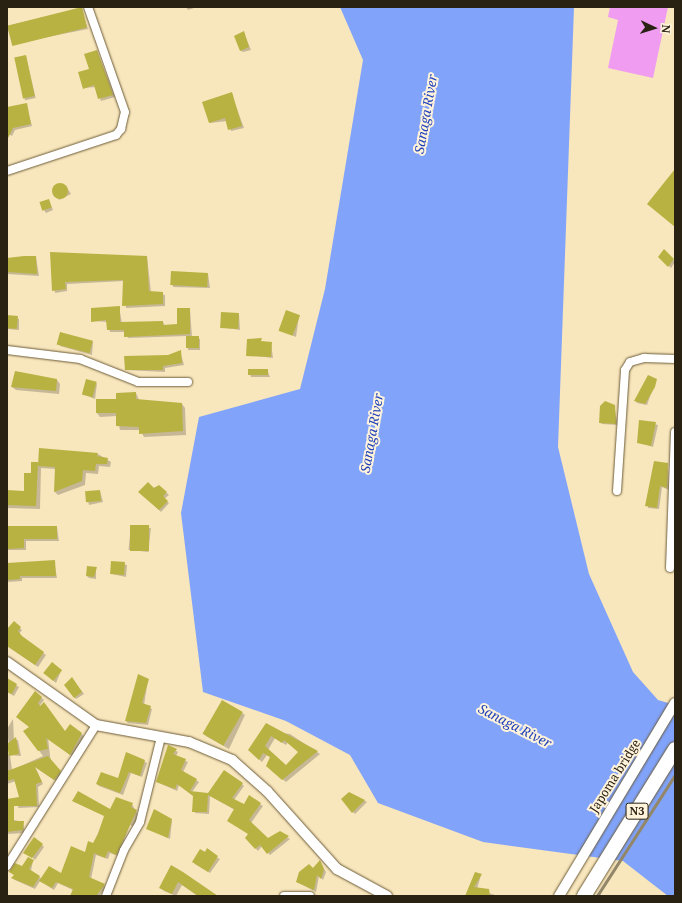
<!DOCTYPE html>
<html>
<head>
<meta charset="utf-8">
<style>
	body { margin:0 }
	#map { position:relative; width:682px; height:903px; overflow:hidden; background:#f8e6bd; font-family:"Noto Serif",serif }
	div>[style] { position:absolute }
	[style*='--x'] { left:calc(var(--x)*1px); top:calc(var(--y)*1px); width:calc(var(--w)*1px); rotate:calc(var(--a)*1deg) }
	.green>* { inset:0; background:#f09df1 }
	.water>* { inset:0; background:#81a3fa }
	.shadow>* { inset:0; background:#0003; transform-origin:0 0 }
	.building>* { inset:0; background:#b8b242; transform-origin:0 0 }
	.round { border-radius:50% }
	.roads { filter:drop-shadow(0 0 1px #6c5c37) drop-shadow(0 0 1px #6c5c37) }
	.minor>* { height:8px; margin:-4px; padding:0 4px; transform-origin:4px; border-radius:4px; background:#fff }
	.tertiary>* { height:10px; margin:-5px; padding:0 5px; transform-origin:5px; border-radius:5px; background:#fff }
	.trunk>* { height:14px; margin:-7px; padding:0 7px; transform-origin:7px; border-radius:7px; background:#fff }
	.rail>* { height:2.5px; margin:-1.25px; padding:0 1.25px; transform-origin:1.25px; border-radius:1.25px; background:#93876a }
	span { translate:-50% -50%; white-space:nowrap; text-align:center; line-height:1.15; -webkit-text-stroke:4px #fff4db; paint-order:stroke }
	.shield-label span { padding:1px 3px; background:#fff4db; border:1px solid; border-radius:3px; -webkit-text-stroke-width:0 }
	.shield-label { font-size:11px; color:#292213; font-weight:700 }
	.street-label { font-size:12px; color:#292213 }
	.water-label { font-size:13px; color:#2242bc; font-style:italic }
	.frame { position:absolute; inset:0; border:8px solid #292213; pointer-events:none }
	.north { position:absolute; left:634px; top:8px; width:40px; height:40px; -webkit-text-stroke:3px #fff4db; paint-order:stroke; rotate:94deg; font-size:11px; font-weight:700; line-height:16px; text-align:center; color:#292213 }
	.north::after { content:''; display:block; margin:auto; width:14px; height:18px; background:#292213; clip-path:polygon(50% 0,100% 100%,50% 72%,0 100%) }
</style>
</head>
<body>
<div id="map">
	<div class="green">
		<i style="clip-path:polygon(610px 7px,668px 7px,653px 78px,608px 68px,618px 20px,608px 17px)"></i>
	</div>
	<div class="water">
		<i style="clip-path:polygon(340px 7px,574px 7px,558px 447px,589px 574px,633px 672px,658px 700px,675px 705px,675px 896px,668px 896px,623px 861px,483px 842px,378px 803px,350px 755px,286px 721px,203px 692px,181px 513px,199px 417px,300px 389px,325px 289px,363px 60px)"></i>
	</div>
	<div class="shadow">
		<i style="clip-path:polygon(186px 7px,197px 7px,188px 10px)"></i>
		<i style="clip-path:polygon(81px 8px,88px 29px,12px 44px,7px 26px)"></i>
		<i style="clip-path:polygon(244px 33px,251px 50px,243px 52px,240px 50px)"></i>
		<i style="clip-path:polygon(97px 51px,115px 97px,101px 101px,96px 87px,84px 88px)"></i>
		<i style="left:26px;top:56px;width:43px;height:11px;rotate:77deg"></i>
		<i style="clip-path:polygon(231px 93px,244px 128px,231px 131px,227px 121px,210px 123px,203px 102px)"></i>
		<i style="clip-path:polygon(26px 104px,32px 126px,15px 130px,12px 136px,7px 133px,7px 108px)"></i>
		<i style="clip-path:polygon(66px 186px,71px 194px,59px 200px,53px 187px)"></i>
		<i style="clip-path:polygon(49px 201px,53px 210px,46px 213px,44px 210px)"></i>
		<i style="clip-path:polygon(664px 251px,675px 262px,671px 268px,660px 257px)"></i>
		<i style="clip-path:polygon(51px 253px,147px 257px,151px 292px,165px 295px,165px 306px,126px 308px,124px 281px,67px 284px,67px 291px,55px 293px)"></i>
		<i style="clip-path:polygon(36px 257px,39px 276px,7px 274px,7px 259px)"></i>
		<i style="clip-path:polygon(172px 272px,208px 274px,210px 288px,173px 287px)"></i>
		<i style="clip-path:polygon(119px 307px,122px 323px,163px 322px,165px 326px,178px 325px,178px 309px,190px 309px,192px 337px,200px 339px,200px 350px,188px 350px,187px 336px,128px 338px,125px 332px,110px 332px,108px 322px,92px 321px)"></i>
		<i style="clip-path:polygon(239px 314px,240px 330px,220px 327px)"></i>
		<i style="clip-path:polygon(7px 316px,19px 319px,19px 330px,7px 329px)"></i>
		<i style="clip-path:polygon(299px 316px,296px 337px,281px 330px)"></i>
		<i style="clip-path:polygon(60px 333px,93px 342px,92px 355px,60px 346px)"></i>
		<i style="clip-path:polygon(271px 343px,273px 358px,247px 355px)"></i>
		<i style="clip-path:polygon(180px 351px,184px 365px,165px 368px,165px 372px,125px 370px,125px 357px,168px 356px)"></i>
		<i style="clip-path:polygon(249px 370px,267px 370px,270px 377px,251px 377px)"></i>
		<i style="clip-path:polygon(57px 380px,60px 384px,59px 394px,16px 390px,12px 387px)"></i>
		<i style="clip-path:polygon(656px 380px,647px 405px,637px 403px,635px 400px)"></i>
		<i style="clip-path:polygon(97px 383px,95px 399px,83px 394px)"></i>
		<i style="clip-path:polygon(136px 393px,139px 400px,182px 404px,185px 408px,186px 435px,144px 437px,140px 430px,120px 430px,117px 416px,100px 417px,97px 413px)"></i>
		<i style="clip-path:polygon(614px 406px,618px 425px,602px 424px,600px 422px)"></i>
		<i style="clip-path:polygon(640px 421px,658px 425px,653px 447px,638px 442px)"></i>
		<i style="clip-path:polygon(98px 454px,111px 462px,110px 467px,99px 466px,98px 474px,86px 473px,85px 485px,58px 495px,55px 492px,56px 469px,41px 468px,40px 509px,7px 508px,7px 491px,24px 492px,37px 463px)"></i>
		<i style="clip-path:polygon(668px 469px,669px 490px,662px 487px,659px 509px,648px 508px,649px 486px,652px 487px)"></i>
		<i style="clip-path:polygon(159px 486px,169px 495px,164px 499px,169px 503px,161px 512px,140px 492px)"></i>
		<i style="clip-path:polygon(100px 491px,103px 502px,89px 505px,86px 493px)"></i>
		<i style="left:131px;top:526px;width:20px;height:24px;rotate:6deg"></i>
		<i style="clip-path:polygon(57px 527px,59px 541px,26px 541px,26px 550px,7px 550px,7px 543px)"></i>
		<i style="clip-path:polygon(54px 561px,57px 578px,22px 578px,22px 581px,7px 582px,7px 564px)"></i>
		<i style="clip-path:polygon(112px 562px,127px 565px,126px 577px,112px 574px)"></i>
		<i style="clip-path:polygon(96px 568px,96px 579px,89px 578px,87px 576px)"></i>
		<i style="clip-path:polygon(14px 623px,22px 630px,19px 634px,22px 638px,46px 655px,38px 667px,7px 646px,7px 631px)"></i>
		<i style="clip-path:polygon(61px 671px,56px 683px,47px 675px)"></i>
		<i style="clip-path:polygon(72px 678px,84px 694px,76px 699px,74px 697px)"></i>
		<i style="clip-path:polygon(7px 680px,19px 687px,14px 696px,7px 692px)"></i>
		<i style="clip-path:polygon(148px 680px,144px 705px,152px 709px,148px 725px,128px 723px,126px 721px)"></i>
		<i style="clip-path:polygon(35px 692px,44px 700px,37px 709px,66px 733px,70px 726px,84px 736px,73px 757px,48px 738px,51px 764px,62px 774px,57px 782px,35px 767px,43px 784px,38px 787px,39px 807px,18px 808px,20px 798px,16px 781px,7px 784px,7px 752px,10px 755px,7px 729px,13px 719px,14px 740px,18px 740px,21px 756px,10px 755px,12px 770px,43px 756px,25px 731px,30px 727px)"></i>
		<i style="clip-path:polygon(242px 713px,245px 715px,229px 749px,206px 736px)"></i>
		<i style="clip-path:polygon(evenodd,275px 732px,290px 734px,320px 754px,286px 782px,270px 769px,271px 758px,267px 755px,262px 762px,252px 753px,275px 732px,275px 738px,286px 745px,288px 742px,299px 752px,286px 766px,268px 750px,275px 738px)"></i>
		<i style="clip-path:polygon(169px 746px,178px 752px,176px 756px,188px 762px,183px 772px,199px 782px,192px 792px,208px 794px,242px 784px,244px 786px,234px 800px,244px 805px,249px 797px,263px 806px,251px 823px,268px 840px,280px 833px,290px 839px,270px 855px,262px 846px,258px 851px,246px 838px,249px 834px,235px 810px,210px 796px,209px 814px,195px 813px,194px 796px,179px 785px,177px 791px,157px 782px)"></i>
		<i style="clip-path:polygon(127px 753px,147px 763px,142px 777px,131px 773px,123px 795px,99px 786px,97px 784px,119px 780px)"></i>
		<i style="clip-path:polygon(350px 793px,367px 802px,355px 814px,353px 812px)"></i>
		<i style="clip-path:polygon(73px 801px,110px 811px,132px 804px,138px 815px,134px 827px,130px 825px,118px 856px,110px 853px,108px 859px,96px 855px,91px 879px,106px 887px,99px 896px,71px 896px,73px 890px,58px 883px,54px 890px,40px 881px,35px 889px,15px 880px,12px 878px,33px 860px,31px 871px,42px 879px,62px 875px,93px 845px,105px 816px)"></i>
		<i style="clip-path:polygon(9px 819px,23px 822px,25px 833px,7px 834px)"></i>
		<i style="clip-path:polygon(172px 820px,170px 839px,147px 828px)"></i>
		<i style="clip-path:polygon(42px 845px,44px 847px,35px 860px,26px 851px)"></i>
		<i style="clip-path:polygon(201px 850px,220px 859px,210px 873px,195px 864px)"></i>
		<i style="clip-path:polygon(320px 862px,326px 872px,323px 880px,319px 876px,316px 892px,297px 882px)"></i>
		<i style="clip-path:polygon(171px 866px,215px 896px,198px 896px,182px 885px,176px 896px,164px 891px,160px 887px)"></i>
		<i style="clip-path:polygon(481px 875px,477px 889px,498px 896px,466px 896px)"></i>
	</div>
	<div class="building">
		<i style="left:82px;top:7px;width:21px;height:77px;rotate:76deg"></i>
		<i style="clip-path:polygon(244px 31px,249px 47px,240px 51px,234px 36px)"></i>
		<i style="clip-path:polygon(97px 50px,113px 95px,98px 99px,94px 85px,83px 89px,78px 72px,89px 69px,84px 54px)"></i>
		<i style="left:26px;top:55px;width:42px;height:12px;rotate:78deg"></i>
		<i style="clip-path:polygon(232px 92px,242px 126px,228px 130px,225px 118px,209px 123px,202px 102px)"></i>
		<i style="clip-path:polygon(27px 103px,31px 124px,13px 128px,7px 140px,7px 107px)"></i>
		<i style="clip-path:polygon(675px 169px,675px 227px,647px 204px)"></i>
		<i class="round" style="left:52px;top:183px;width:16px;height:16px"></i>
		<i style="left:49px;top:199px;width:9px;height:10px;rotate:72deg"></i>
		<i style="clip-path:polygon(664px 249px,674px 259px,668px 267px,658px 257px)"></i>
		<i style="clip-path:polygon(50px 252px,147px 256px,149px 291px,163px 292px,163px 304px,122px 306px,123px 280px,65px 282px,66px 289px,52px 291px)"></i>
		<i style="clip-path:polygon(24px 256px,36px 256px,37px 274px,7px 272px,7px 258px)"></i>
		<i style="left:171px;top:271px;width:37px;height:14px;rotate:3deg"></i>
		<i style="clip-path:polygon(120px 306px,120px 322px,163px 321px,163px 325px,177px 324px,177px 308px,190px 308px,190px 334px,124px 337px,124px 330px,107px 330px,106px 320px,91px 322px,91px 308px)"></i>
		<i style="left:286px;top:310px;width:15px;height:22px;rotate:20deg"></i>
		<i style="left:221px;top:312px;width:18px;height:16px;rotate:3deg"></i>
		<i style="left:7px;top:315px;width:11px;height:13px;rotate:5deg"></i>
		<i style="left:60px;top:332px;width:34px;height:13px;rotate:15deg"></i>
		<i style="left:186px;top:336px;width:13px;height:12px"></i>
		<i style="clip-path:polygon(262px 338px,261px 341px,272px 342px,271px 357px,246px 356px,247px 339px)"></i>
		<i style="clip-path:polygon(181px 350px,182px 363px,163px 366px,163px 370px,125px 370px,124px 356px,168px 355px)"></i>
		<i style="left:248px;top:369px;width:20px;height:6px"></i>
		<i style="clip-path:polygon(15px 371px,57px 379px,56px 391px,11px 387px)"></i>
		<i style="clip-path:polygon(648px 375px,657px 379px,655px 387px,645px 404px,634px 401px)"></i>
		<i style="left:86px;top:379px;width:11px;height:16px;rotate:15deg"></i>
		<i style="clip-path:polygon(136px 392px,136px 399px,182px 403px,183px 431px,139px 434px,139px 427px,116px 426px,116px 413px,96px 413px,96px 399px,116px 399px,116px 393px)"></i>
		<i style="clip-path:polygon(605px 401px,615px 405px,616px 424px,599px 423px,600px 406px)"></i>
		<i style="clip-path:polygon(639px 420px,656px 422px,651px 446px,637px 443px)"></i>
		<i style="clip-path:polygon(39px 448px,98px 453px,97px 456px,108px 458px,107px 464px,96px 464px,95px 471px,83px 470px,82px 481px,54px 492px,55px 467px,38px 466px)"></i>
		<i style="clip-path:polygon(654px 461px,668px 463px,667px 488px,660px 486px,657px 508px,645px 506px)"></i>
		<i style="clip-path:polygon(31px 462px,38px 462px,36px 506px,7px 505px,7px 490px,24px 491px,24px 473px,31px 473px)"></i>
		<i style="clip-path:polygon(148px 482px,154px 488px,159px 485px,167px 492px,163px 496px,168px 501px,159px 510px,138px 492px)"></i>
		<i style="left:100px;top:490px;width:11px;height:15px;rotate:85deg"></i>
		<i style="left:130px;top:525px;width:19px;height:26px"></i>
		<i style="clip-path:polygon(7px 526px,57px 526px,57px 539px,24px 539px,24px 548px,7px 549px)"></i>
		<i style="clip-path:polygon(55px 560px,56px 576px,20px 576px,20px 579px,7px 580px,7px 563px)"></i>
		<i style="left:111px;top:561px;width:14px;height:13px;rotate:4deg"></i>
		<i style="clip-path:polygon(87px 566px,97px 567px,94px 577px,86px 576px)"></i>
		<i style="clip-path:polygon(14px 621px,21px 627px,18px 631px,22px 636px,44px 652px,35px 665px,7px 646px,7px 629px)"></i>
		<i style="left:52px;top:662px;width:13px;height:14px;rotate:39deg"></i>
		<i style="clip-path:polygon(138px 674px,149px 679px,142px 703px,151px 706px,146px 723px,125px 721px)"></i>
		<i style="clip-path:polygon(72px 677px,82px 692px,74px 698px,64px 685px)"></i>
		<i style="clip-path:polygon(7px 678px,17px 684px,12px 694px,7px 692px)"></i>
		<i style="clip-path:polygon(35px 691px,42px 697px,38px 703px,40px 706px,44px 702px,65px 731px,70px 724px,82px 733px,70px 755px,46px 738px,48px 749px,38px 751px,23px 731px,29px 727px,16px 717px)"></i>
		<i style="left:222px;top:700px;width:24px;height:39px;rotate:30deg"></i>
		<i style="clip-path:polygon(evenodd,266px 723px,318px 751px,282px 780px,266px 766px,270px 757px,263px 753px,259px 760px,248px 750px,266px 723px,271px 736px,282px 743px,284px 740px,298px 752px,286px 765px,265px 746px,271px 736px)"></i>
		<i style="clip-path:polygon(16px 737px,19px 754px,9px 756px,7px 744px)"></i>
		<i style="clip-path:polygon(168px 745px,177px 749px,173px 754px,186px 759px,181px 770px,197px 779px,190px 791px,208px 793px,224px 770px,243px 783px,232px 798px,244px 804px,249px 795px,261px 803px,249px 820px,268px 838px,280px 831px,289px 836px,267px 854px,260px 845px,255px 849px,245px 838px,248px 834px,227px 821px,234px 809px,208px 795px,207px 812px,192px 812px,193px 796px,177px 784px,175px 789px,156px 782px)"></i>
		<i style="clip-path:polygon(126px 752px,145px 760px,140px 776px,129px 772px,120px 793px,96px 784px,101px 772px,118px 778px)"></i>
		<i style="clip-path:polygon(48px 756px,61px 771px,54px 780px,35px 767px,42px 782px,36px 784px,37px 806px,14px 806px,14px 821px,24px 821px,23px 830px,7px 832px,7px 799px,19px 797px,14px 779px,7px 781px,7px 771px)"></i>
		<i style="clip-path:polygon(78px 791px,110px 809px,116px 797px,133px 803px,131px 807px,137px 810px,116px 855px,108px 851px,105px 858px,94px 853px,89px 877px,105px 884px,96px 896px,70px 896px,73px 889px,56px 882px,52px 888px,39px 881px,49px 866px,61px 873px,71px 846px,85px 852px,88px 841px,93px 843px,98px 834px,104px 816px,72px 801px)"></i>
		<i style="clip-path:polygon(349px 792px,365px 800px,352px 813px,341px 799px)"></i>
		<i style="clip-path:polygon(154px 809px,172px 819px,168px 838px,146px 829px)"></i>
		<i style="clip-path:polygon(34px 837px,43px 844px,32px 858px,23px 853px)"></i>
		<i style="clip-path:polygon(207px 848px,218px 856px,208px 872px,192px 862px,200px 849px,205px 852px)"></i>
		<i style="clip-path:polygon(28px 857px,34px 860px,29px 869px,40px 876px,33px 887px,11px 878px,14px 875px,9px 872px,15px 863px,22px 866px)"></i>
		<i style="clip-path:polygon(320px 860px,324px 869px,321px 879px,317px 875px,314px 890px,296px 882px,299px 872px,309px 864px,313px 868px)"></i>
		<i style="clip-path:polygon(171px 865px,183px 872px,218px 896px,198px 896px,178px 882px,172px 894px,159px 888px)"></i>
		<i style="clip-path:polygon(475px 872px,482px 874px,474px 887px,489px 889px,490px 896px,465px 896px)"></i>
	</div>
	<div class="roads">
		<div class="minor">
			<i style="--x:7;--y:171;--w:115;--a:-18.3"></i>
			<i style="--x:116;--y:135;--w:8;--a:-50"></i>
			<i style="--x:121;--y:129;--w:17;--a:-77"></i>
			<i style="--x:125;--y:112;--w:111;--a:-109.4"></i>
			<i style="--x:7;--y:350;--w:74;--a:7"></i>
			<i style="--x:80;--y:359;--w:62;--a:21.6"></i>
			<i style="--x:138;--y:382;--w:50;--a:0"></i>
			<i style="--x:617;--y:491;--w:121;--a:-86.2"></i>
			<i style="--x:625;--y:370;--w:9;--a:-58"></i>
			<i style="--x:630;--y:362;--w:15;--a:-16"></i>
			<i style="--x:644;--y:358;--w:31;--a:2"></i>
			<i style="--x:670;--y:568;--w:136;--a:-87.9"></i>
			<i style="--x:7;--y:866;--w:167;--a:-57.7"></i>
			<i style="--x:106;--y:896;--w:49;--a:-68.6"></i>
			<i style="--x:124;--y:850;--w:32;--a:-60"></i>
			<i style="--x:140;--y:822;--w:88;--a:-76.1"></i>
			<i style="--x:284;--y:896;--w:26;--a:0"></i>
		</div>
		<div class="tertiary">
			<i style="--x:7;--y:662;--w:109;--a:35.3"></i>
			<i style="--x:96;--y:725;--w:95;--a:10.4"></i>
			<i style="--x:189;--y:742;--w:47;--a:22.7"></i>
			<i style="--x:232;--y:760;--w:47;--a:41.5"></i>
			<i style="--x:267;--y:791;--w:105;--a:48.1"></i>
			<i style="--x:337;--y:869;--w:57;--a:28.4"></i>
			<i style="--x:559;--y:896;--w:225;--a:-59"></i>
		</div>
		<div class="trunk">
			<i style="--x:584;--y:896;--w:173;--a:-58.2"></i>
		</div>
	</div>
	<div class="rail">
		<i style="--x:597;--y:896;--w:144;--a:-57.2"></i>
	</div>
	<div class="shield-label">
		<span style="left:637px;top:811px">N3</span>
	</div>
	<div class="street-label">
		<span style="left:615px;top:776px;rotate:-58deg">Japoma bridge</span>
	</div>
	<div class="water-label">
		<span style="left:426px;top:114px;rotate:-80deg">Sanaga River</span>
		<span style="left:372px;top:433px;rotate:-80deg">Sanaga River</span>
		<span style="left:515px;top:726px;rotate:27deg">Sanaga River</span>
	</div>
	<div class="frame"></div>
	<div class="north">N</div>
</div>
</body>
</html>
